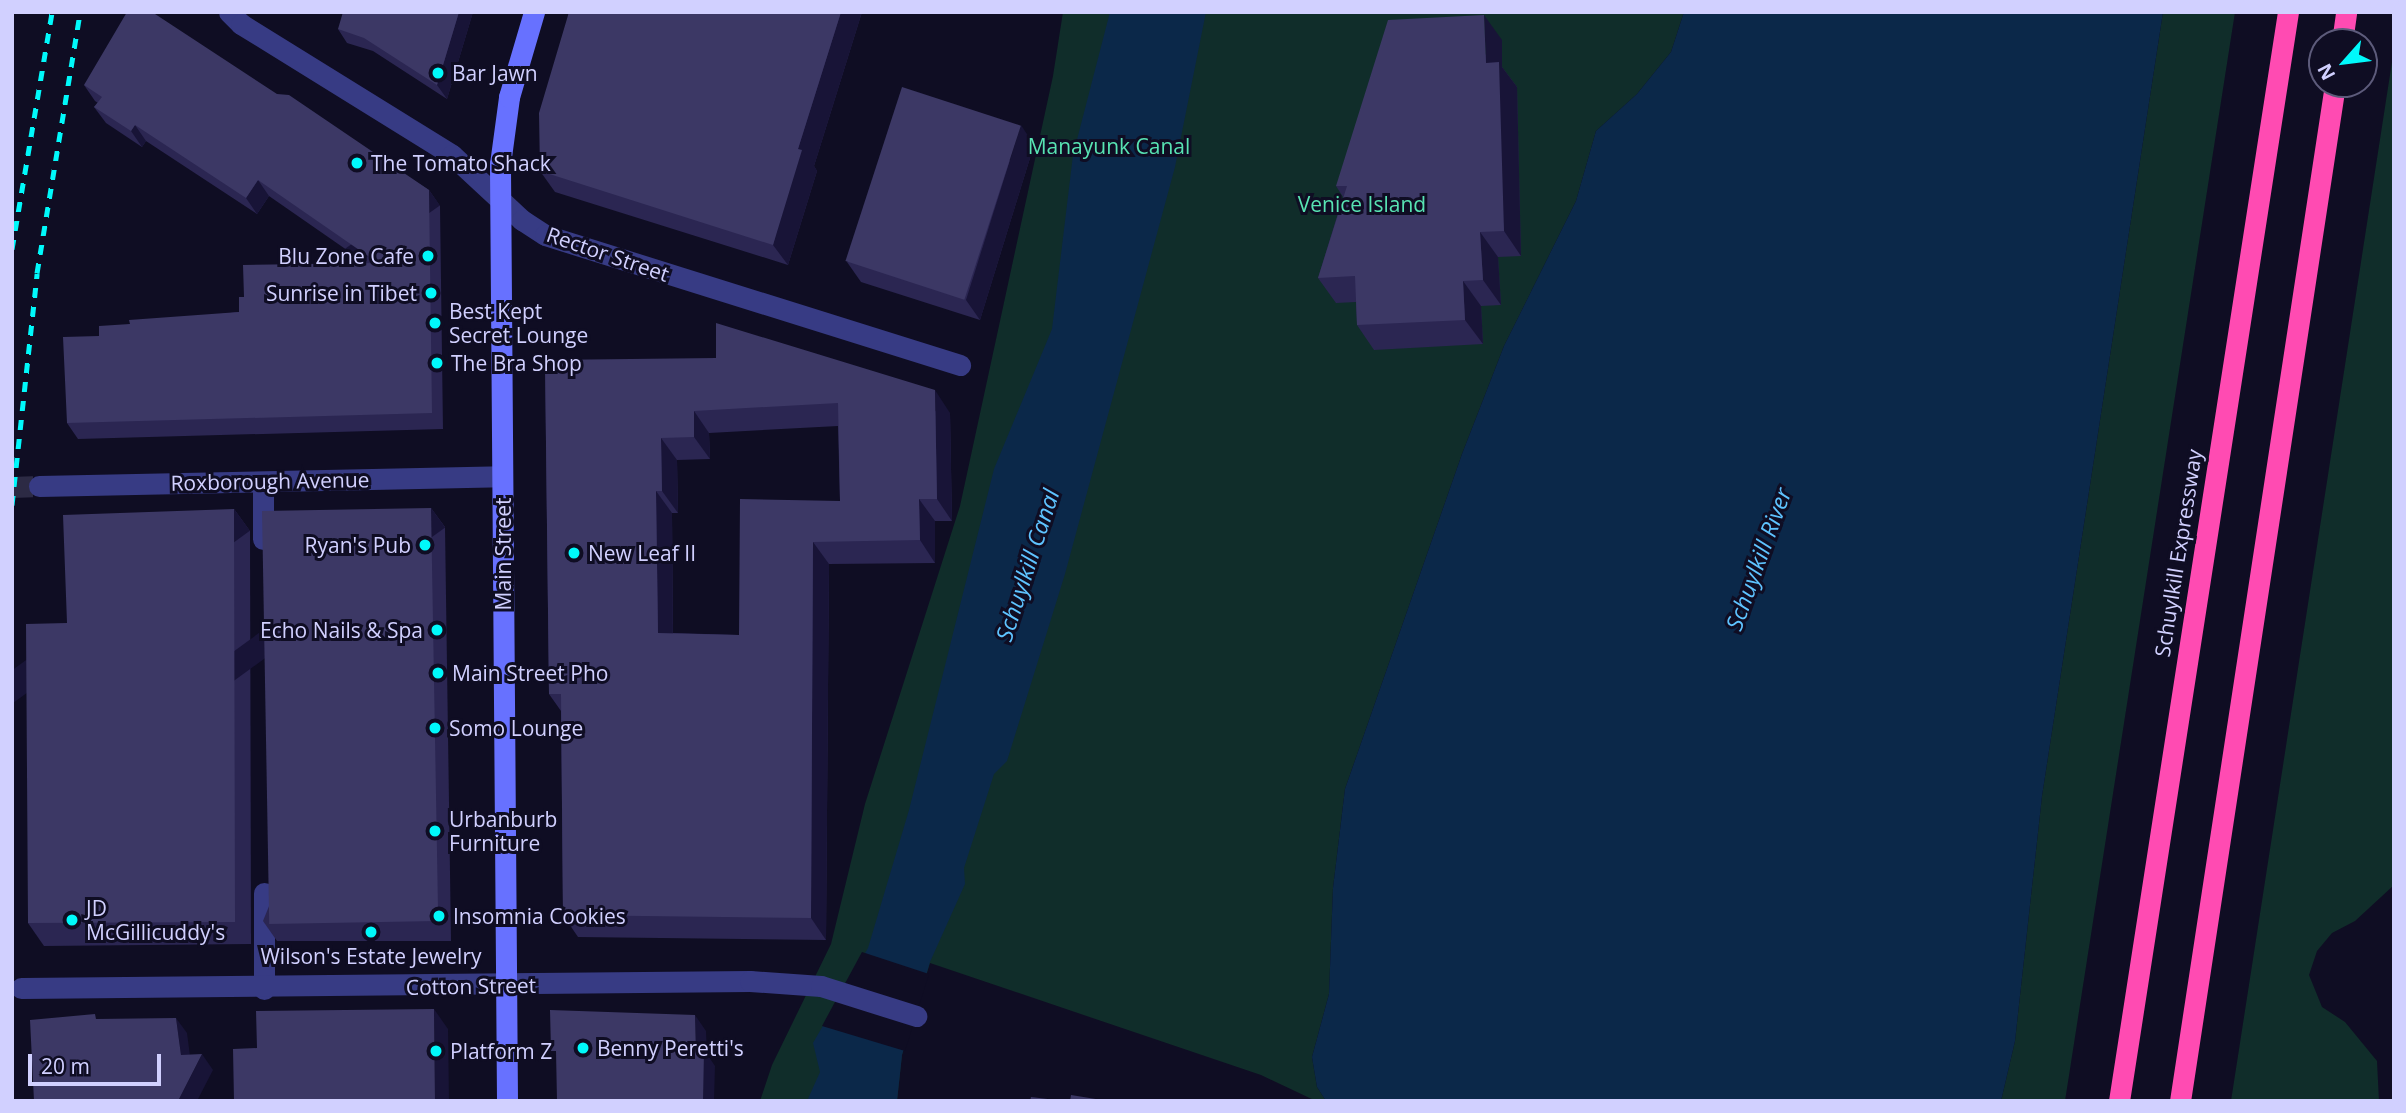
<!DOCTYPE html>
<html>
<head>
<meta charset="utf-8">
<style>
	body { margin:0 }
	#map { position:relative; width:2406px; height:1113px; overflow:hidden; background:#0f0d23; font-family:"Open Sans",sans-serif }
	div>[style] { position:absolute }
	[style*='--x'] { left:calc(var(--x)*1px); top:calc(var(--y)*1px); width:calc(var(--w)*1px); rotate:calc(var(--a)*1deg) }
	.green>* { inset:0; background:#102d2a }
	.water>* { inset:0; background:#0b2849 }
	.pier>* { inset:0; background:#0f0d23 }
	.street-tunnel>* { height:21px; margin-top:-10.5px; transform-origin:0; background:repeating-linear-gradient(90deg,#2c2a44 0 21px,transparent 0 31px) }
	.street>* { height:21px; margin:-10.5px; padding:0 10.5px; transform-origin:10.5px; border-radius:10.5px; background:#373b84 }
	.secondary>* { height:21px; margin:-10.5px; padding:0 10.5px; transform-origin:10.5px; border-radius:10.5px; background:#6771ff }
	.highway>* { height:21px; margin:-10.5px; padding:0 10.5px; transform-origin:10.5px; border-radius:10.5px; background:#ff4bb2 }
	.rail>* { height:5px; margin-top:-2.5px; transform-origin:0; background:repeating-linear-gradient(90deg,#00f9fb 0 10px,transparent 0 19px) }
	.wall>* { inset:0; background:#2b2652 }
	.shaded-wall>* { inset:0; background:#181437; transform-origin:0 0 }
	.building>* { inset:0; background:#3c3865; transform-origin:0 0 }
	.dots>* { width:19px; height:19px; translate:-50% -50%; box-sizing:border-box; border:4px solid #0f0d23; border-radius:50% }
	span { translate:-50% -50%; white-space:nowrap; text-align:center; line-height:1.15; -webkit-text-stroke:6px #0f0d23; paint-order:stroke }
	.poi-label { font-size:21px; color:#d1d0ff }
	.left { translate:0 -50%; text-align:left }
	.right { translate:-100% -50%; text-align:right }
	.park-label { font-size:21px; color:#58e3b3 }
	.street-label { font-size:21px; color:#d1d0ff }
	.water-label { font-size:23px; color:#5ec3ff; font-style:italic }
	.frame { position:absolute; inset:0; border:14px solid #d1d0ff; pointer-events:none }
	.north { position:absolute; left:2308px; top:28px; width:70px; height:70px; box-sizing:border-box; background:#0f0d23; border:2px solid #5d5b7b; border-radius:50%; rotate:242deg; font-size:19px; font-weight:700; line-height:28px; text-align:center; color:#d1d0ff }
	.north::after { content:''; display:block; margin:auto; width:24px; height:32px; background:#00f9fb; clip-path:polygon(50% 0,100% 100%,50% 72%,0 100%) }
	.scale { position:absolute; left:28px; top:1054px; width:133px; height:32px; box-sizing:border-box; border:4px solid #d1d0ff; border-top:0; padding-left:9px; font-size:21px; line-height:24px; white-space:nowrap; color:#d1d0ff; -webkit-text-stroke:5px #0f0d23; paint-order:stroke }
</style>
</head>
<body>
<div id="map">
	<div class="green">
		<i style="clip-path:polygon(1063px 12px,1684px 12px,1671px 52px,1637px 94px,1596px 131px,1576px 201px,1504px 346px,1462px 454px,1345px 789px,1333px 888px,1329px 994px,1312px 1057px,1317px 1087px,1326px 1101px,1316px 1101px,1261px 1075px,930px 963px,902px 1055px,897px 1101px,760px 1101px,772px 1065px,831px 944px,865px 804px,960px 506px,1053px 76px)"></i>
		<i style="clip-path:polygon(2163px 12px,2235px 12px,2065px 1101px,2001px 1101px,2015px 1041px,2042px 796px)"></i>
		<i style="clip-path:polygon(2394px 49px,2394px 885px,2355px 921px,2332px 933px,2317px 951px,2309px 975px,2322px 1007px,2345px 1022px,2377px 1061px,2379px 1101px,2231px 1101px)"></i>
	</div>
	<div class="water">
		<i style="clip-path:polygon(1110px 12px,1206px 12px,1175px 167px,1065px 574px,1007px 761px,994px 774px,964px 868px,965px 884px,930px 962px,902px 1055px,897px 1101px,807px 1101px,820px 1072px,813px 1043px,868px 948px,909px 810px,994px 469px,1052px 329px,1073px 155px)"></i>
		<i style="clip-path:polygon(1684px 12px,2163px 12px,2042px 796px,2015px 1041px,2001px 1101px,1326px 1101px,1317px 1087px,1312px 1057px,1329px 994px,1333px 888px,1345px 789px,1462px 454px,1504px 346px,1576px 201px,1596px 131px,1637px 94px,1671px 52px)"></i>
	</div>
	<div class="pier">
		<i style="clip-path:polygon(862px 952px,929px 974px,905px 1051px,822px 1026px)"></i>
	</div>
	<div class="street-tunnel">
		<i style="--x:12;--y:487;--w:27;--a:-2"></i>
	</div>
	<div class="street">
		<i style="--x:229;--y:12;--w:17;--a:45"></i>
		<i style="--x:241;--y:24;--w:248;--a:31.8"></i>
		<i style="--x:452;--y:155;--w:96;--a:42.9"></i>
		<i style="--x:522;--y:220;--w:27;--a:33"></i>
		<i style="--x:545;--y:235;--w:435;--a:17.4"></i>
		<i style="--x:263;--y:482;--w:57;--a:90"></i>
		<i style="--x:39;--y:486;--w:463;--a:-1.2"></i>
		<i style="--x:264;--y:893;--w:96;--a:90"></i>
		<i style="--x:21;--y:988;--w:729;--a:-0.55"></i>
		<i style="--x:750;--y:981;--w:71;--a:4"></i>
		<i style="--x:821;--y:986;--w:100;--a:17.5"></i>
	</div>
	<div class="secondary">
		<i style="--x:507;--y:1101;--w:937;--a:-90.43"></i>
		<i style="--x:500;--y:164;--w:68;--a:-82.3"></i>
		<i style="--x:509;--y:97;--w:89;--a:-73.6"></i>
	</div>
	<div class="highway">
		<i style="--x:2342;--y:42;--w:30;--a:-82"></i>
		<i style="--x:2119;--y:1101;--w:1102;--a:-81.18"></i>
		<i style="--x:2180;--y:1101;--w:1029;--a:-81.33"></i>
	</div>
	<div class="rail">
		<i style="--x:12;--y:249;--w:240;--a:-80.4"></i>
		<i style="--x:12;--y:505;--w:233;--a:-83.8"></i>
		<i style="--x:37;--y:273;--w:265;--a:-80.6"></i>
	</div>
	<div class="wall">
		<i style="clip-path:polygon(473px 12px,447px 99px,373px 51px,347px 43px,338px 29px)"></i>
		<i style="clip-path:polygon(569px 12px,862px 12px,814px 166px,817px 171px,788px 265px,555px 192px,540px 171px)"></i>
		<i style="clip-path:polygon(1502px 40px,1502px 67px,1517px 87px,1521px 256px,1498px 257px,1501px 305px,1481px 306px,1483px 344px,1374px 350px,1357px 325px,1356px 302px,1336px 303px,1318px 278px,1343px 197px,1336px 186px)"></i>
		<i style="clip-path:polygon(84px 85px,277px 94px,429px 190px,440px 206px,443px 429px,78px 439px,67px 423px,99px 336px,130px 324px,239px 312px,244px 297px,367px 264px,269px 196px,257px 214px,146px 141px,142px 147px,106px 123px,94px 107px,98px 103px,95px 101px)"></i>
		<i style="clip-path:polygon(1034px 145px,980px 320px,861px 282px,847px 262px)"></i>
		<i style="clip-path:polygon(evenodd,545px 360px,950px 413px,952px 521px,935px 521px,935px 563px,829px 564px,826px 940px,578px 937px,563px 915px,561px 711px,549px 694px,545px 360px,838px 426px,840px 501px,739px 635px,673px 633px,672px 513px,678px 513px,677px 460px,710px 459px,709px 433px,838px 426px)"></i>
		<i style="clip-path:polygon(431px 508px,445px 527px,451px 941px,277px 941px,263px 921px)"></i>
		<i style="clip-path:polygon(234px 509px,250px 531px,251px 944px,44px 946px,28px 923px)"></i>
	</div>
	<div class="shaded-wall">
		<i style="clip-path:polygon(459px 12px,473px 12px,447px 99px,437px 85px)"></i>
		<i style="clip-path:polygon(841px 12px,862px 12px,814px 166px,817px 171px,788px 265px,773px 245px,798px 149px)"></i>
		<i style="clip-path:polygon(1484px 15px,1502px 40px,1502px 67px,1517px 87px,1521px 256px,1504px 231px,1486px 63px)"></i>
		<i style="clip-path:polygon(135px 125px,146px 141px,142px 147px,131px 131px)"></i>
		<i style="clip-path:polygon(1021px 125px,1034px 145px,980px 320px,966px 300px)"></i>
		<i style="clip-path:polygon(258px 180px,269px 196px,257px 214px,246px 198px)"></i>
		<i style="left:429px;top:190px;width:19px;height:223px;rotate:55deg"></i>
		<i style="clip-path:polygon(1480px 232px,1498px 257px,1501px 305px,1483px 280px)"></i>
		<i style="clip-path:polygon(1463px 281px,1481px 306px,1483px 344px,1465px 320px)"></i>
		<i style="clip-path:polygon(935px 390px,950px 413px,952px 521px,937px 499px)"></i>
		<i style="clip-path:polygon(694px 411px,709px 433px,710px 459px,694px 437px)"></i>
		<i style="clip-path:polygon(661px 438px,677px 460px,678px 513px,662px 491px)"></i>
		<i style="clip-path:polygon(656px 491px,672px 513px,673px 655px,658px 633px)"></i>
		<i style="clip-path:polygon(919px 499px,935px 521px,935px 563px,920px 540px)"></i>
		<i style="left:431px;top:508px;width:24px;height:413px;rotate:54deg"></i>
		<i style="left:234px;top:509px;width:27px;height:413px;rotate:54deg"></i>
		<i style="clip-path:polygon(813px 542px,829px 564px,826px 940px,811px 918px)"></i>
		<i style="clip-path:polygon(434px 1009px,448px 1029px,449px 1101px,435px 1101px)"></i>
		<i style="clip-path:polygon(695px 1015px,706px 1031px,707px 1054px,715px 1066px,714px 1101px,703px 1101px,696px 1051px)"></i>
		<i style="clip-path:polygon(176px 1018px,187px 1033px,192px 1071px,181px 1055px)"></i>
		<i style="clip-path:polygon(202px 1054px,213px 1070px,197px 1101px,178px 1101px)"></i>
	</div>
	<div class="building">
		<i style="clip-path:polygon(127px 12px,152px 12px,277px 94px,289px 95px,429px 190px,432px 413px,67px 423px,63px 337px,99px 336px,99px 326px,130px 324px,129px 320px,239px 312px,239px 297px,244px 297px,243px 265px,378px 263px,258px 180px,246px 198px,135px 125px,131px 131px,94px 107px,102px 97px,84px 85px)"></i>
		<i style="clip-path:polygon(343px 12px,459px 12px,437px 85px,364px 38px,338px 29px)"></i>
		<i style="clip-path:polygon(569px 12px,841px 12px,798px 149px,802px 150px,773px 245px,540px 171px,539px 113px)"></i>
		<i style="clip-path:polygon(1484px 15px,1486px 63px,1499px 62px,1504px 231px,1480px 232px,1483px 280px,1463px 281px,1465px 320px,1357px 325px,1355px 276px,1318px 278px,1347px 186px,1336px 186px,1388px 20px)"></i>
		<i style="left:902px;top:87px;width:125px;height:183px;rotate:18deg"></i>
		<i style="clip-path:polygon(evenodd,716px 323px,935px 390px,937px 499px,919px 499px,920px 540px,813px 542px,811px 918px,563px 915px,561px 694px,549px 694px,545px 360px,716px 358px,716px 323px,838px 403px,840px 501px,740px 499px,739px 635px,658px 633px,656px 491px,662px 491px,661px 438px,694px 437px,694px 411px,838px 403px)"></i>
		<i style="left:431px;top:508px;width:413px;height:169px;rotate:89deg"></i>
		<i style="clip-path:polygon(234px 509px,235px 922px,28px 923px,26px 624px,67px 623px,63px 515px)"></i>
		<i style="clip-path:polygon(434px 1009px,435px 1101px,234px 1101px,233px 1049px,257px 1048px,256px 1011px)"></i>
		<i style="clip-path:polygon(550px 1010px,695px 1015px,696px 1051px,704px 1051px,703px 1101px,557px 1101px,556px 1051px,551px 1051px)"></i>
		<i style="clip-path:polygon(95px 1014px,96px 1019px,176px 1018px,181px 1055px,202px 1054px,178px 1101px,34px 1101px,30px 1020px)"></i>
		<i style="clip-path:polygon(1071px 1095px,1108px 1101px,1070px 1101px)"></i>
		<i style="clip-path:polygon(1031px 1097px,1064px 1101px,1030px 1101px)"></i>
	</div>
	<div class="dots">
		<i style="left:438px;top:73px;background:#00f9fb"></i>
		<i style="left:357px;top:163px;background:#00f9fb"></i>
		<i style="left:428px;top:256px;background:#00f9fb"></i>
		<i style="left:431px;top:293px;background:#00f9fb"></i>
		<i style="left:435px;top:323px;background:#00f9fb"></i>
		<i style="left:437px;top:363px;background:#00f9fb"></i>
		<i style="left:425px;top:545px;background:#00f9fb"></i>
		<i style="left:574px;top:553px;background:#00f9fb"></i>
		<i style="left:437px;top:630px;background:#00f9fb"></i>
		<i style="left:438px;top:673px;background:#00f9fb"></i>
		<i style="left:435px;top:728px;background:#00f9fb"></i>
		<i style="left:435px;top:831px;background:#00f9fb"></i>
		<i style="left:439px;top:916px;background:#00f9fb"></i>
		<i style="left:72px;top:920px;background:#00f9fb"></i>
		<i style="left:371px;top:932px;background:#00f9fb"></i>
		<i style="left:583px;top:1048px;background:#00f9fb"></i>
		<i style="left:436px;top:1051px;background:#00f9fb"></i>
	</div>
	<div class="poi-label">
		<span class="left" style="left:452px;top:73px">Bar Jawn</span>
		<span class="left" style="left:371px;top:163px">The Tomato Shack</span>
		<span class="right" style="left:414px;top:256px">Blu Zone Cafe</span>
		<span class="right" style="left:417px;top:293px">Sunrise in Tibet</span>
		<span class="left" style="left:449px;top:323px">Best Kept<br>Secret Lounge</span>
		<span class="left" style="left:451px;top:363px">The Bra Shop</span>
		<span class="right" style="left:411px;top:545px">Ryan's Pub</span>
		<span class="left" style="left:588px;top:553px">New Leaf II</span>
		<span class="right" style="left:423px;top:630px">Echo Nails &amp; Spa</span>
		<span class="left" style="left:452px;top:673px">Main Street Pho</span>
		<span class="left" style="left:449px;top:728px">Somo Lounge</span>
		<span class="left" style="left:449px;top:831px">Urbanburb<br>Furniture</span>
		<span class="left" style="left:86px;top:920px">JD<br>McGillicuddy's</span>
		<span class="left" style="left:453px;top:916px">Insomnia Cookies</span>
		<span style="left:371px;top:956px">Wilson's Estate Jewelry</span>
		<span class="left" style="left:597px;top:1048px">Benny Peretti's</span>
		<span class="left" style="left:450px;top:1051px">Platform Z</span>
	</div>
	<div class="park-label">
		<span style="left:1109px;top:146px">Manayunk Canal</span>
		<span style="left:1362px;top:204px">Venice Island</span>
	</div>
	<div class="street-label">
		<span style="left:608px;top:254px;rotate:19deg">Rector Street</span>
		<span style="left:270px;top:481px;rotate:-1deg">Roxborough Avenue</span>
		<span style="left:2178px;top:553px;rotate:-81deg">Schuylkill Expressway</span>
		<span style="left:503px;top:554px;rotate:-90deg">Main Street</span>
		<span style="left:471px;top:986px;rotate:-1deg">Cotton Street</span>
	</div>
	<div class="water-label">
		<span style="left:1758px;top:559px;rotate:-70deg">Schuylkill River</span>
		<span style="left:1027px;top:565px;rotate:-72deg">Schuylkill Canal</span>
	</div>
	<div class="frame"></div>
	<div class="north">N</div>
	<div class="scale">20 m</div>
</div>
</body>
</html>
